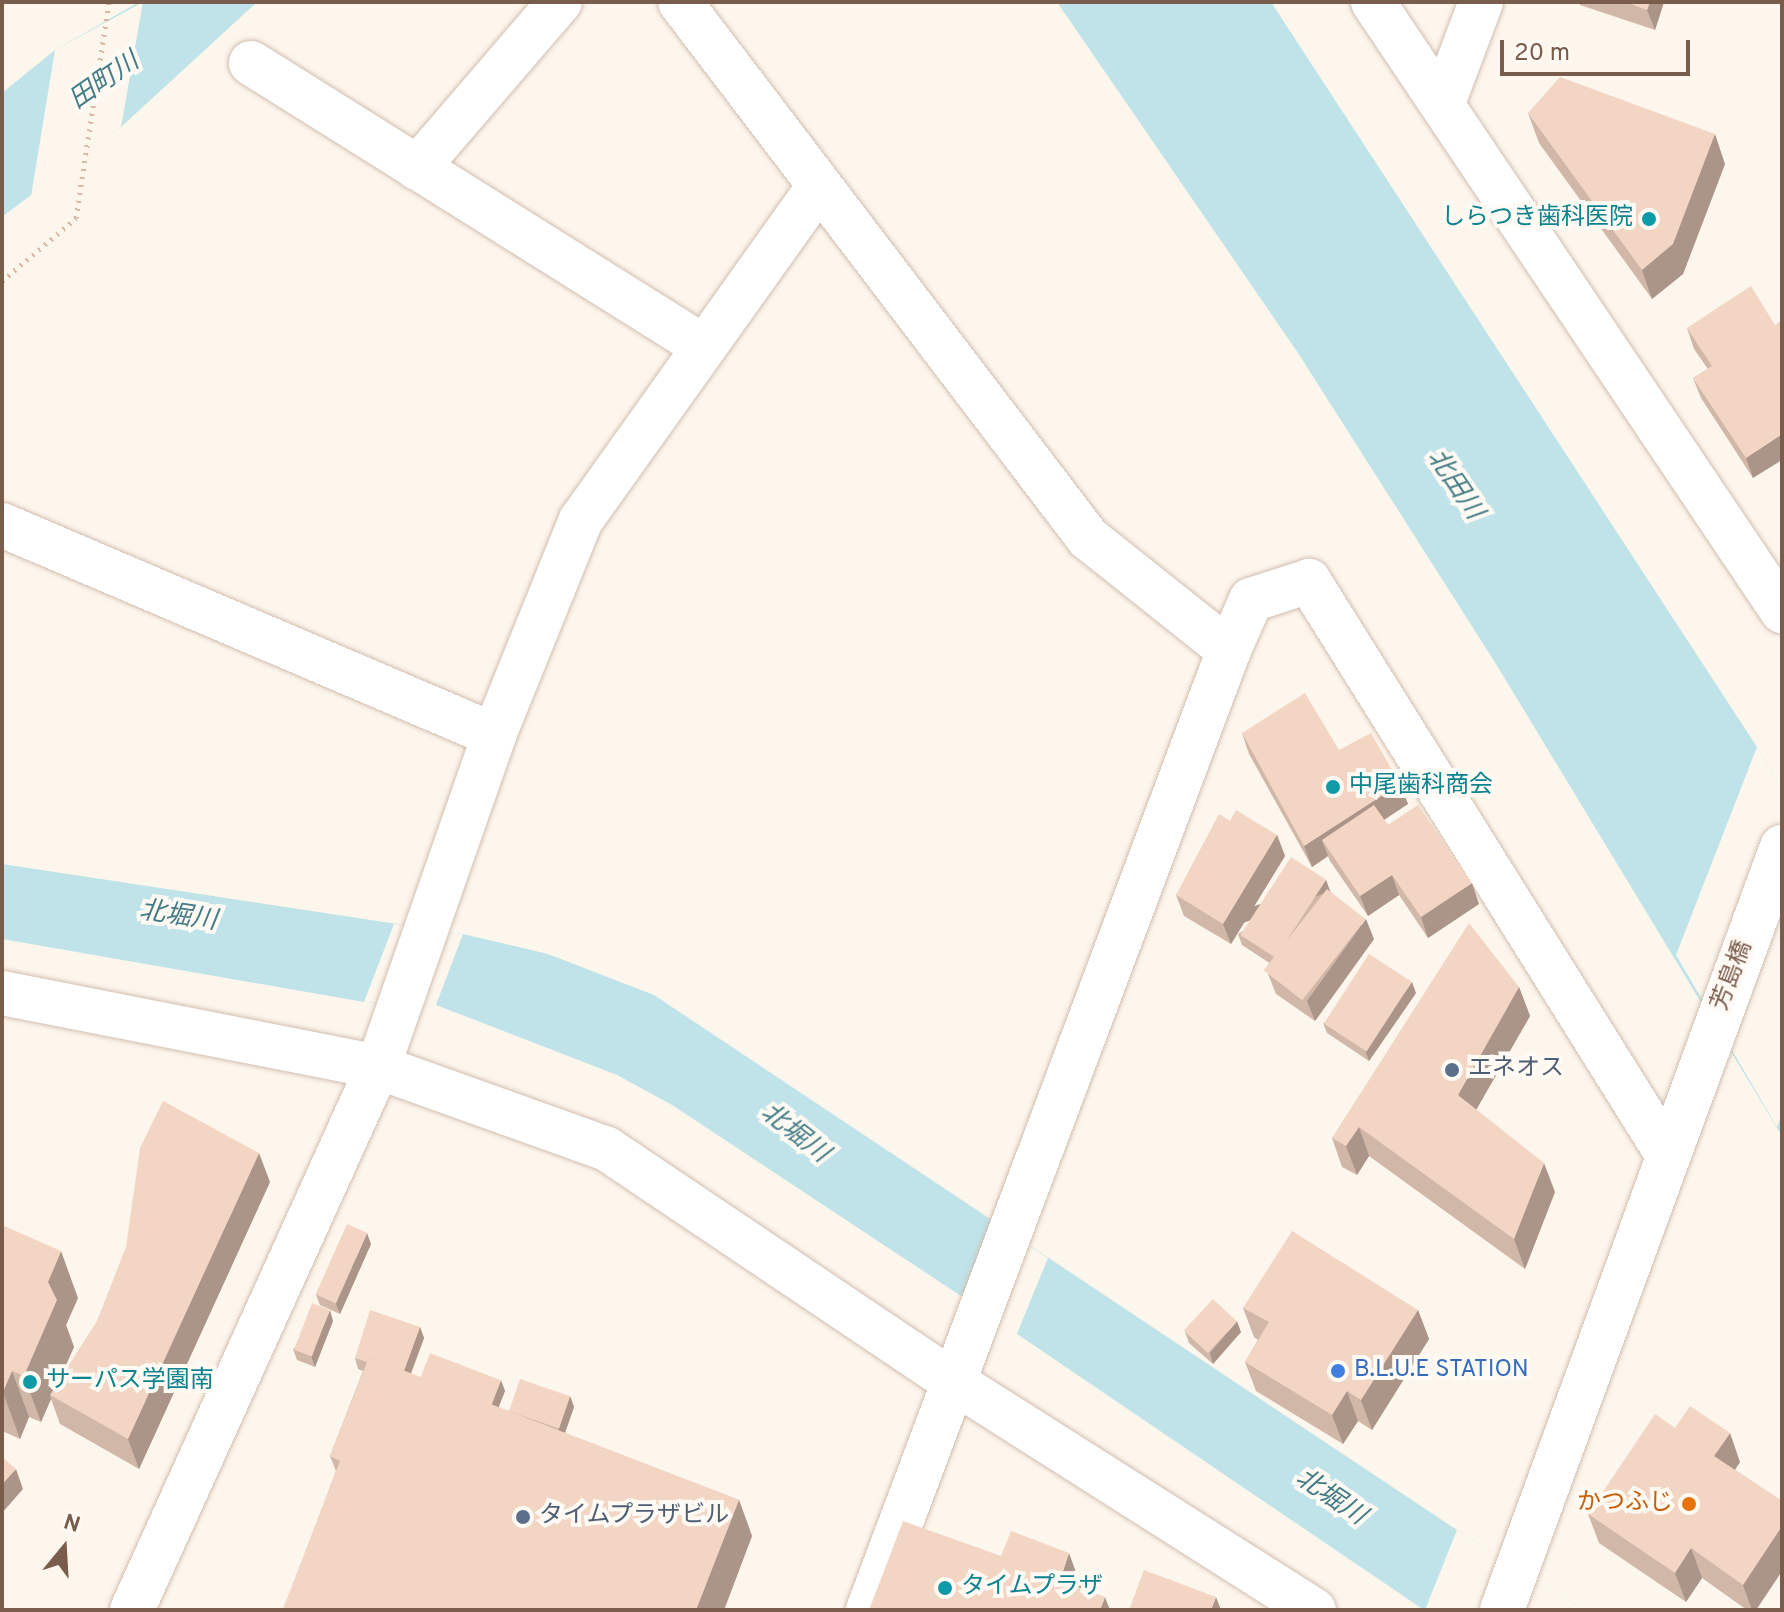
<!DOCTYPE html>
<html>
<head>
<meta charset="utf-8">
<style>
	body { margin:0 }
	#map { position:relative; width:1784px; height:1612px; overflow:hidden; background:#fdf6ec; font-family:Overpass,"Noto Sans JP",sans-serif }
	div>[style] { position:absolute }
	[style*='--x'] { left:calc(var(--x)*1px); top:calc(var(--y)*1px); width:calc(var(--w)*1px); rotate:calc(var(--a)*1deg) }
	.water>* { inset:0; background:#bfe3e8 }
	.pier>* { inset:0; background:#fdf6ec }
	.path>* { height:5px; margin-top:-2.5px; transform-origin:0; background:repeating-linear-gradient(90deg,#d9b8a5 0 2px,transparent 0 8px) }
	.roads { filter:drop-shadow(0 0 2px #d1beb0) drop-shadow(0 0 2px #d1beb0) }
	.minor>* { height:44px; margin:-22px; padding:0 22px; transform-origin:22px; border-radius:22px; background:#fff }
	.wall>* { inset:0; background:#d1b7a8 }
	.shaded-wall>* { inset:0; background:#aa9588; transform-origin:0 0 }
	.building>* { inset:0; background:#f3d5c3; transform-origin:0 0 }
	.dots>* { width:22px; height:22px; translate:-50% -50%; box-sizing:border-box; border:4px solid #fffaf3; border-radius:50% }
	span { translate:-50% -50%; white-space:nowrap; text-align:center; line-height:1.15; -webkit-text-stroke:8px #fffaf3; paint-order:stroke }
	.culture-label { font-size:24px; color:#0d838f }
	.right { translate:-100% -50%; text-align:right }
	.left { translate:0 -50%; text-align:left }
	.street-label { font-size:24px; color:#7a5c4d }
	.service-label { font-size:24px; color:#4e5e75 }
	.shop-label { font-size:24px; color:#366cbe }
	.food-label { font-size:24px; color:#c56008 }
	.water-label { font-size:26px; color:#437c86; font-style:italic }
	.frame { position:absolute; inset:0; border:4px solid #7a5c4d; pointer-events:none }
	.north { position:absolute; left:24px; top:1508px; width:80px; height:80px; -webkit-text-stroke:6px #fffaf3; paint-order:stroke; rotate:18deg; font-size:22px; font-weight:700; line-height:32px; text-align:center; color:#7a5c4d }
	.north::after { content:''; display:block; margin:auto; width:28px; height:36px; background:#7a5c4d; clip-path:polygon(50% 0,100% 100%,50% 72%,0 100%) }
	.scale { position:absolute; left:1500px; top:40px; width:190px; height:36px; box-sizing:border-box; border:4px solid #7a5c4d; border-top:0; padding-left:10px; font-size:24px; line-height:28px; white-space:nowrap; color:#7a5c4d; -webkit-text-stroke:6px #fffaf3; paint-order:stroke }
</style>
</head>
<body>
<div id="map">
	<div class="water">
		<i style="clip-path:polygon(139px 2px,257px 2px,121px 127px,2px 217px,2px 93px,55px 50px)"></i>
		<i style="clip-path:polygon(1057px 2px,1271px 2px,1757px 747px,1782px 788px,1782px 1136px,1496px 664px,1298px 353px)"></i>
		<i style="clip-path:polygon(2px 864px,463px 934px,548px 954px,654px 995px,1457px 1530px,1585px 1610px,1424px 1610px,964px 1298px,672px 1105px,617px 1075px,436px 1005px,364px 1002px,2px 939px)"></i>
	</div>
	<div class="pier">
		<i style="clip-path:polygon(143px 2px,121px 127px,31px 196px,55px 50px)"></i>
		<i style="clip-path:polygon(1757px 747px,1782px 788px,1782px 1114px,1777px 1127px,1676px 955px)"></i>
		<i style="clip-path:polygon(394px 924px,463px 934px,436px 1005px,364px 1002px)"></i>
		<i style="clip-path:polygon(994px 1223px,1048px 1258px,1016px 1336px,964px 1298px)"></i>
		<i style="clip-path:polygon(1457px 1530px,1585px 1610px,1425px 1610px)"></i>
	</div>
	<div class="path">
		<i style="--x:2;--y:281;--w:97;--a:-40.4"></i>
		<i style="--x:76;--y:218;--w:219;--a:-81.3"></i>
	</div>
	<div class="roads">
		<div class="minor">
			<i style="--x:680;--y:2;--w:674;--a:52.72"></i>
			<i style="--x:1088;--y:538;--w:180;--a:38.5"></i>
			<i style="--x:1229;--y:650;--w:1026;--a:110.61"></i>
			<i style="--x:1373;--y:2;--w:734;--a:56.11"></i>
			<i style="--x:251;--y:63;--w:535;--a:32.08"></i>
			<i style="--x:1443;--y:103;--w:108;--a:-69.4"></i>
			<i style="--x:417;--y:168;--w:219;--a:-49.3"></i>
			<i style="--x:2;--y:525;--w:535;--a:23.11"></i>
			<i style="--x:1229;--y:650;--w:55;--a:-66.3"></i>
			<i style="--x:1251;--y:600;--w:61;--a:-18.1"></i>
			<i style="--x:1309;--y:581;--w:676;--a:58"></i>
			<i style="--x:2;--y:993;--w:383;--a:11.1"></i>
			<i style="--x:378;--y:1067;--w:243;--a:19.7"></i>
			<i style="--x:607;--y:1149;--w:414;--a:33.9"></i>
			<i style="--x:951;--y:1380;--w:430;--a:32.4"></i>
			<i style="--x:132;--y:1610;--w:596;--a:-65.63"></i>
			<i style="--x:378;--y:1067;--w:352;--a:-70.7"></i>
			<i style="--x:494;--y:735;--w:232;--a:-68"></i>
			<i style="--x:581;--y:520;--w:410;--a:-54.5"></i>
			<i style="--x:1502;--y:1610;--w:813;--a:-69.85"></i>
		</div>
	</div>
	<div class="wall">
		<i style="clip-path:polygon(1579px 2px,1664px 2px,1655px 30px,1580px 5px)"></i>
		<i style="clip-path:polygon(1528px 113px,1725px 164px,1683px 274px,1652px 299px,1539px 143px)"></i>
		<i style="clip-path:polygon(1775px 325px,1753px 478px,1701px 398px,1693px 378px,1708px 369px,1694px 349px,1687px 328px)"></i>
		<i style="clip-path:polygon(1242px 733px,1339px 750px,1400px 784px,1408px 804px,1384px 820px,1388px 825px,1479px 904px,1428px 938px,1399px 895px,1368px 916px,1330px 861px,1328px 856px,1312px 867px,1249px 754px)"></i>
		<i style="clip-path:polygon(1230px 821px,1277px 835px,1285px 856px,1231px 944px,1184px 916px,1176px 895px)"></i>
		<i style="clip-path:polygon(1326px 880px,1330px 891px,1374px 939px,1315px 1021px,1276px 994px,1268px 974px,1274px 966px,1242px 945px,1238px 934px)"></i>
		<i style="clip-path:polygon(1519px 987px,1530px 1016px,1476px 1110px,1555px 1192px,1525px 1269px,1369px 1156px,1357px 1175px,1342px 1167px,1332px 1138px)"></i>
		<i style="clip-path:polygon(1416px 993px,1369px 1061px,1327px 1033px,1323px 1023px)"></i>
		<i style="clip-path:polygon(270px 1182px,139px 1469px,60px 1424px,51px 1399px,41px 1422px,29px 1417px,20px 1439px,2px 1431px,2px 1225px,78px 1298px,66px 1325px,74px 1347px,60px 1378px)"></i>
		<i style="clip-path:polygon(371px 1244px,340px 1314px,320px 1305px,316px 1295px)"></i>
		<i style="clip-path:polygon(1243px 1308px,1418px 1310px,1429px 1339px,1372px 1430px,1358px 1421px,1343px 1444px,1256px 1391px,1245px 1362px,1258px 1340px,1254px 1337px)"></i>
		<i style="clip-path:polygon(333px 1321px,315px 1367px,297px 1360px,293px 1349px)"></i>
		<i style="clip-path:polygon(420px 1327px,424px 1338px,411px 1374px,421px 1378px,505px 1391px,498px 1407px,508px 1411px,570px 1396px,574px 1407px,565px 1433px,739px 1500px,752px 1536px,724px 1610px,284px 1610px,336px 1471px,330px 1456px,363px 1371px,358px 1369px,355px 1358px)"></i>
		<i style="clip-path:polygon(1185px 1332px,1241px 1332px,1213px 1364px,1189px 1343px)"></i>
		<i style="clip-path:polygon(1675px 1428px,1740px 1462px,1735px 1470px,1782px 1501px,1782px 1571px,1756px 1610px,1747px 1610px,1702px 1578px,1686px 1602px,1599px 1543px,1588px 1514px)"></i>
	</div>
	<div class="shaded-wall">
		<i style="clip-path:polygon(1650px 2px,1664px 2px,1655px 30px,1647px 10px)"></i>
		<i style="clip-path:polygon(1715px 134px,1725px 164px,1683px 274px,1652px 299px,1642px 270px)"></i>
		<i style="clip-path:polygon(1782px 434px,1782px 460px,1753px 478px,1746px 458px)"></i>
		<i style="clip-path:polygon(1400px 784px,1408px 804px,1332px 854px,1322px 840px,1328px 856px,1312px 867px,1304px 846px)"></i>
		<i style="clip-path:polygon(1277px 835px,1285px 856px,1231px 944px,1223px 924px)"></i>
		<i style="clip-path:polygon(1392px 875px,1399px 895px,1368px 916px,1360px 896px)"></i>
		<i style="left:1326px;top:880px;width:12px;height:94px;rotate:70deg"></i>
		<i style="clip-path:polygon(1472px 883px,1479px 904px,1428px 938px,1421px 917px)"></i>
		<i style="clip-path:polygon(1366px 919px,1374px 939px,1315px 1021px,1307px 1001px)"></i>
		<i style="clip-path:polygon(1412px 982px,1416px 993px,1369px 1061px,1365px 1050px)"></i>
		<i style="clip-path:polygon(1519px 987px,1530px 1016px,1468px 1124px,1458px 1095px)"></i>
		<i style="clip-path:polygon(1359px 1127px,1369px 1156px,1357px 1175px,1346px 1146px)"></i>
		<i style="clip-path:polygon(259px 1153px,270px 1182px,139px 1469px,128px 1439px)"></i>
		<i style="clip-path:polygon(1544px 1163px,1555px 1192px,1525px 1269px,1514px 1239px)"></i>
		<i style="clip-path:polygon(367px 1233px,371px 1244px,340px 1314px,336px 1304px)"></i>
		<i style="clip-path:polygon(61px 1251px,78px 1298px,66px 1325px,74px 1347px,52px 1396px,50px 1395px,51px 1399px,41px 1422px,24px 1376px,48px 1282px)"></i>
		<i style="clip-path:polygon(330px 1310px,333px 1321px,315px 1367px,311px 1356px)"></i>
		<i style="clip-path:polygon(1418px 1310px,1429px 1339px,1372px 1430px,1361px 1400px)"></i>
		<i style="clip-path:polygon(1237px 1321px,1241px 1332px,1213px 1364px,1210px 1353px)"></i>
		<i style="clip-path:polygon(420px 1327px,424px 1338px,406px 1386px,402px 1376px)"></i>
		<i style="clip-path:polygon(12px 1371px,29px 1417px,20px 1439px,3px 1392px)"></i>
		<i style="clip-path:polygon(501px 1380px,505px 1391px,494px 1419px,490px 1409px)"></i>
		<i style="clip-path:polygon(1347px 1391px,1358px 1421px,1343px 1444px,1332px 1415px)"></i>
		<i style="clip-path:polygon(570px 1396px,574px 1407px,559px 1450px,555px 1440px)"></i>
		<i style="clip-path:polygon(1730px 1433px,1740px 1462px,1725px 1485px,1714px 1456px)"></i>
		<i style="clip-path:polygon(16px 1469px,23px 1489px,2px 1513px,2px 1484px)"></i>
		<i style="clip-path:polygon(739px 1500px,752px 1536px,724px 1610px,696px 1610px)"></i>
		<i style="clip-path:polygon(1782px 1526px,1782px 1571px,1756px 1610px,1752px 1610px,1743px 1585px)"></i>
		<i style="clip-path:polygon(1691px 1548px,1702px 1578px,1686px 1602px,1675px 1573px)"></i>
		<i style="clip-path:polygon(1069px 1553px,1086px 1600px,1060px 1580px)"></i>
		<i style="clip-path:polygon(1105px 1597px,1110px 1610px,1100px 1610px)"></i>
		<i style="clip-path:polygon(1216px 1597px,1221px 1610px,1211px 1610px)"></i>
	</div>
	<div class="building">
		<i style="clip-path:polygon(1625px 2px,1650px 2px,1647px 10px)"></i>
		<i style="clip-path:polygon(1560px 77px,1715px 134px,1673px 244px,1642px 270px,1528px 113px)"></i>
		<i style="clip-path:polygon(1751px 286px,1775px 325px,1782px 320px,1782px 434px,1746px 458px,1693px 378px,1712px 366px,1687px 328px)"></i>
		<i style="clip-path:polygon(1305px 693px,1339px 750px,1371px 733px,1400px 784px,1304px 846px,1242px 733px)"></i>
		<i style="clip-path:polygon(1374px 805px,1388px 825px,1418px 805px,1472px 883px,1421px 917px,1392px 875px,1360px 896px,1322px 840px)"></i>
		<i style="clip-path:polygon(1236px 810px,1277px 835px,1223px 924px,1176px 895px,1219px 814px,1230px 821px)"></i>
		<i style="left:1291px;top:857px;width:42px;height:93px;rotate:33deg"></i>
		<i style="left:1327px;top:889px;width:49px;height:103px;rotate:38deg"></i>
		<i style="clip-path:polygon(1469px 923px,1519px 987px,1458px 1095px,1544px 1163px,1514px 1239px,1359px 1127px,1346px 1146px,1332px 1138px)"></i>
		<i style="left:1369px;top:954px;width:51px;height:83px;rotate:33deg"></i>
		<i style="clip-path:polygon(163px 1101px,259px 1153px,128px 1439px,50px 1395px,97px 1321px,126px 1247px,140px 1148px)"></i>
		<i style="left:347px;top:1224px;width:22px;height:77px;rotate:24deg"></i>
		<i style="clip-path:polygon(2px 1225px,61px 1251px,48px 1282px,57px 1300px,24px 1376px,12px 1371px,3px 1392px)"></i>
		<i style="clip-path:polygon(1292px 1231px,1418px 1310px,1361px 1400px,1347px 1391px,1332px 1415px,1245px 1362px,1269px 1322px,1243px 1308px)"></i>
		<i style="left:1213px;top:1299px;width:33px;height:43px;rotate:43deg"></i>
		<i style="left:312px;top:1303px;width:19px;height:50px;rotate:21deg"></i>
		<i style="clip-path:polygon(370px 1310px,420px 1327px,404px 1371px,369px 1357px,367px 1362px,355px 1358px)"></i>
		<i style="left:430px;top:1353px;width:76px;height:27px;rotate:21deg"></i>
		<i style="clip-path:polygon(369px 1357px,739px 1500px,696px 1610px,283px 1609px,340px 1461px,330px 1456px)"></i>
		<i style="left:520px;top:1379px;width:53px;height:34px;rotate:19deg"></i>
		<i style="clip-path:polygon(1690px 1406px,1730px 1433px,1714px 1456px,1782px 1501px,1782px 1526px,1743px 1585px,1691px 1548px,1675px 1573px,1588px 1514px,1655px 1414px,1675px 1428px)"></i>
		<i style="clip-path:polygon(2px 1457px,16px 1469px,2px 1484px)"></i>
		<i style="clip-path:polygon(903px 1521px,1001px 1556px,1011px 1531px,1069px 1553px,1060px 1580px,1105px 1597px,1100px 1610px,869px 1610px)"></i>
		<i style="clip-path:polygon(1144px 1570px,1216px 1597px,1211px 1610px,1129px 1610px)"></i>
	</div>
	<div class="dots">
		<i style="left:1649px;top:219px;background:#0f9aa8"></i>
		<i style="left:1333px;top:787px;background:#0f9aa8"></i>
		<i style="left:1452px;top:1070px;background:#5c6f8a"></i>
		<i style="left:1338px;top:1371px;background:#3f7fe0"></i>
		<i style="left:30px;top:1382px;background:#0f9aa8"></i>
		<i style="left:1689px;top:1504px;background:#e8710a"></i>
		<i style="left:523px;top:1517px;background:#5c6f8a"></i>
		<i style="left:945px;top:1588px;background:#0f9aa8"></i>
	</div>
	<div class="culture-label">
		<span class="right" style="left:1633px;top:219px">しらつき歯科医院</span>
		<span class="left" style="left:1349px;top:787px">中尾歯科商会</span>
		<span class="left" style="left:46px;top:1382px">サーパス学園南</span>
		<span class="left" style="left:961px;top:1588px">タイムプラザ</span>
	</div>
	<div class="street-label">
		<span style="left:1733px;top:976px;rotate:-69deg">芳島橋</span>
	</div>
	<div class="service-label">
		<span class="left" style="left:1468px;top:1070px">エネオス</span>
		<span class="left" style="left:539px;top:1517px">タイムプラザビル</span>
	</div>
	<div class="shop-label">
		<span class="left" style="left:1354px;top:1371px">B.L.U.E STATION</span>
	</div>
	<div class="food-label">
		<span class="right" style="left:1673px;top:1504px">かつふじ</span>
	</div>
	<div class="water-label">
		<span style="left:105px;top:82px;rotate:-35deg">田町川</span>
		<span style="left:1454px;top:485px;rotate:56deg">北田川</span>
		<span style="left:178px;top:917px;rotate:8deg">北堀川</span>
		<span style="left:794px;top:1134px;rotate:38deg">北堀川</span>
		<span style="left:1330px;top:1498px;rotate:34deg">北堀川</span>
	</div>
	<div class="frame"></div>
	<div class="north">N</div>
	<div class="scale">20 m</div>
</div>
</body>
</html>
